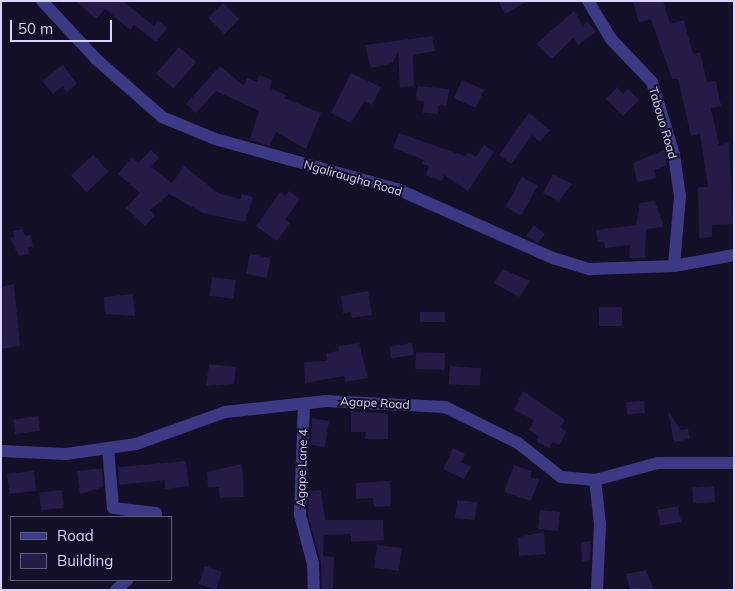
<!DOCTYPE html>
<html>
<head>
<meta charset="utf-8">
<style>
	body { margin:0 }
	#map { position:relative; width:735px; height:591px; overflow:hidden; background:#130f26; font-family:Mulish,sans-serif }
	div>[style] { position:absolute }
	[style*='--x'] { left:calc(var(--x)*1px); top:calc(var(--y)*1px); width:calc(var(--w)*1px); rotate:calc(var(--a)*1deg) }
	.building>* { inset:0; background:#241b47; transform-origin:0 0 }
	.street>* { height:12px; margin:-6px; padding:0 6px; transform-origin:6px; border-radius:6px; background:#3d3a85 }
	span { translate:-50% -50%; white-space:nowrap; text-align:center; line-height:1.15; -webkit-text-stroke:4px #130f26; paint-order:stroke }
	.street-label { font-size:12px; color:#d9d4ff }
	.frame { position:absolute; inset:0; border:2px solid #d9d4ff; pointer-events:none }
	.legend { position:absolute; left:10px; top:516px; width:162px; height:65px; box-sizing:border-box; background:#130f26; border:1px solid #625e7d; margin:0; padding:6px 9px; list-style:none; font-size:15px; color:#d9d4ff }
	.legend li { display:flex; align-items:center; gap:10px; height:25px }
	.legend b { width:25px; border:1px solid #625e7d }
	.scale { position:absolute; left:10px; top:20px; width:102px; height:22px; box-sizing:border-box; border:2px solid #d9d4ff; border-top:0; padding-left:6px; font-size:15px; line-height:18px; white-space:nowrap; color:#d9d4ff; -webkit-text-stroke:4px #130f26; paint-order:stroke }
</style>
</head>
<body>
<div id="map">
	<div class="building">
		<i style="clip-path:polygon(76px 1px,123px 1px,154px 26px,158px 20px,167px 28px,156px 42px,134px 25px,130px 30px,105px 9px,96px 19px)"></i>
		<i style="clip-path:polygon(498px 1px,528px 1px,505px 14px)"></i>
		<i style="clip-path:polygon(633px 1px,663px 1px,670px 24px,684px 20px,693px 54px,700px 52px,707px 82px,716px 81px,721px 106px,711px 108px,719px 145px,729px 143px,733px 224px,712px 225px,712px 237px,699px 238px,698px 187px,708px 187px,700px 134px,691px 136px,678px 79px,672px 79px,651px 19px,639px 23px)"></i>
		<i style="left:223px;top:3px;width:23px;height:21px;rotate:45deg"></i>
		<i style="clip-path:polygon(574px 11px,583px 25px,588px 21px,596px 32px,578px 45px,573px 38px,552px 59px,536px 44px)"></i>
		<i style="clip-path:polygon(432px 36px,435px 51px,413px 55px,414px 86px,400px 87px,398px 52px,393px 63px,371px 68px,365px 45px)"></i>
		<i style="left:179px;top:47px;width:23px;height:35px;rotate:41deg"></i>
		<i style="clip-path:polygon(63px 65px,77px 84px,67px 92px,63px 86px,53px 94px,42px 81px)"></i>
		<i style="clip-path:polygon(220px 66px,244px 86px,247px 78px,257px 82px,259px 75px,272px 80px,270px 88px,286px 95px,284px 98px,321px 113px,306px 149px,276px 132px,270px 146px,250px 139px,259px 111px,216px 91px,196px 113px,186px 104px)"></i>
		<i style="clip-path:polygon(351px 73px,381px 87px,372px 105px,365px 101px,351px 123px,331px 113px)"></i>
		<i style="left:462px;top:80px;width:24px;height:20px;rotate:24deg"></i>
		<i style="clip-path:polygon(417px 86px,449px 89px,447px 106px,438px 105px,438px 114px,423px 113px,424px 101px,416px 100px)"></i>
		<i style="clip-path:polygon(617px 87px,623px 94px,628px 89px,639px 100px,623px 116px,606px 99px)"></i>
		<i style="clip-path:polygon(529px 113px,550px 130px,540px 142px,532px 135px,511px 164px,499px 155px)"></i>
		<i style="clip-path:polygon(399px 133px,465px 156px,468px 152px,476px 157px,484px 145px,494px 152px,468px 191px,444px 175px,442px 181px,426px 175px,429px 166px,422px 164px,424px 160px,393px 148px)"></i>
		<i style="clip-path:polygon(151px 150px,159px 158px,151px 167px,172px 183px,184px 166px,218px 193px,240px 199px,242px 194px,253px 197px,245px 222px,203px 213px,169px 194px,150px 210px,155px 215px,145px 226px,126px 208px,140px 193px,118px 174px,132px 157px,138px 163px)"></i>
		<i style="clip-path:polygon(664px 150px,667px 166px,654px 170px,656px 178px,637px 182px,633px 163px)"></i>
		<i style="left:93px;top:155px;width:23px;height:30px;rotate:47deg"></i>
		<i style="clip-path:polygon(553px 174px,572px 184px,559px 201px,543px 193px)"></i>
		<i style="left:522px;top:177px;width:18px;height:34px;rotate:29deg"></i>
		<i style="clip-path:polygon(289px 191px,300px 199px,285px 220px,290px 223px,277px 241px,256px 226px,280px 192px,285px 196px)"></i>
		<i style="clip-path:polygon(655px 201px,664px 227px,646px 229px,645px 258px,629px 258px,630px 245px,605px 248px,604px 242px,598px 242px,596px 230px,636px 225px,640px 203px)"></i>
		<i style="clip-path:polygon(534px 225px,545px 234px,538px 243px,526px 236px)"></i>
		<i style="clip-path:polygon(23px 229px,25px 236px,31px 235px,33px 247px,28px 248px,29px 254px,19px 256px,10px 238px,14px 237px,13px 231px)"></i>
		<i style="left:250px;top:254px;width:21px;height:20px;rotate:11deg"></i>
		<i style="clip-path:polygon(503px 269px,530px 281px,519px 297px,494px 283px)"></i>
		<i style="left:212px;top:277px;width:24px;height:19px;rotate:7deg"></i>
		<i style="clip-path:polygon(14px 284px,20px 346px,1px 349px,1px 287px)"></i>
		<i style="clip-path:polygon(368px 291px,372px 315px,352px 318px,351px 312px,343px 313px,341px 296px)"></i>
		<i style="clip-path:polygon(133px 294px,135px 316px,105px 314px,104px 297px)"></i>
		<i style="left:599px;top:307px;width:23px;height:19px"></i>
		<i style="left:445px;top:312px;width:10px;height:25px;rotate:90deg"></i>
		<i style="clip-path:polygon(359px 343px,368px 378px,345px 382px,344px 376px,305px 383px,304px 362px,327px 361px,326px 353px,339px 351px,338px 346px)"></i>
		<i style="left:412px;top:343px;width:12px;height:23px;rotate:81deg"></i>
		<i style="left:416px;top:352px;width:29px;height:17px;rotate:2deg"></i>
		<i style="clip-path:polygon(209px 364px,236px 367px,234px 384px,206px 386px)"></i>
		<i style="left:450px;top:366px;width:31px;height:18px;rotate:4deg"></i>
		<i style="clip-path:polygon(523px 391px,565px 420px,560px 427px,567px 431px,559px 445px,553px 442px,549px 448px,537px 442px,538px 436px,529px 430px,534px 420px,514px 410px)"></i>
		<i style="left:644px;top:401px;width:12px;height:18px;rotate:85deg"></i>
		<i style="clip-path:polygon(351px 411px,388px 414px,388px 439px,365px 439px,366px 432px,351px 432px)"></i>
		<i style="clip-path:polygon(668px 411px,681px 430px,688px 429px,690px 439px,674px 442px)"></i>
		<i style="left:38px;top:416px;width:15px;height:25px;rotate:82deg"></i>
		<i style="clip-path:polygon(312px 418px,329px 421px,325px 447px,311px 445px)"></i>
		<i style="clip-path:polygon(453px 448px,465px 454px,461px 462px,471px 467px,464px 479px,443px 469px)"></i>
		<i style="clip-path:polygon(186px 461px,189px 486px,165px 489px,165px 480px,119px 485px,118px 467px)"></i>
		<i style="clip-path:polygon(242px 464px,244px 497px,220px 498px,219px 487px,208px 487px,207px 472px)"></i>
		<i style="clip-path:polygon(514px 465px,532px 471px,530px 477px,539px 480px,531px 501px,504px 492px)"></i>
		<i style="clip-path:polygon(102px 468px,103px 487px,80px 494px,77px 471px)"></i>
		<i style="left:34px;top:471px;width:20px;height:27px;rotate:84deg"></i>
		<i style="clip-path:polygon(390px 481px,391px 506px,374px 507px,373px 498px,356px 499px,356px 483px)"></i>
		<i style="left:714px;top:486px;width:16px;height:22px;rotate:86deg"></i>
		<i style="left:62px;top:490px;width:18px;height:23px;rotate:84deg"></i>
		<i style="clip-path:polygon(321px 490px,325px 520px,383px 520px,384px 540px,351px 542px,351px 534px,324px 535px,323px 556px,334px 557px,333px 590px,322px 590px,321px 562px,308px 514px,309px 491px)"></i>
		<i style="left:457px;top:500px;width:20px;height:18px;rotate:6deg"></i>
		<i style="left:678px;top:506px;width:16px;height:21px;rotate:79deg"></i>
		<i style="left:540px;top:510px;width:20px;height:19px;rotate:6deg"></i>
		<i style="clip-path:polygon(544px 532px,545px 554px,519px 556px,518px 537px)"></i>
		<i style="clip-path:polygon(591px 541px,590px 560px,582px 561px,581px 542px)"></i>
		<i style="left:377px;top:545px;width:25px;height:23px;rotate:7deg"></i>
		<i style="left:205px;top:566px;width:18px;height:19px;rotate:19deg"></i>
		<i style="clip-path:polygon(646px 570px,654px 590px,630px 590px,626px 574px)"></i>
	</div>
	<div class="street">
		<i style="--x:42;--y:1;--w:79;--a:47"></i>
		<i style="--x:96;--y:59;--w:88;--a:41.3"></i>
		<i style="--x:162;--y:117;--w:57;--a:22.5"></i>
		<i style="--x:215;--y:139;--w:189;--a:15.4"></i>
		<i style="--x:397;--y:189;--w:171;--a:23.9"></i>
		<i style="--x:553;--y:258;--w:39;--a:17"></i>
		<i style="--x:590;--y:269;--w:84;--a:-2"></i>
		<i style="--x:674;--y:266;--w:61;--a:-10.4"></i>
		<i style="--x:588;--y:1;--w:44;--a:58.8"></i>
		<i style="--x:611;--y:39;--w:59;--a:46.4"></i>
		<i style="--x:652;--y:82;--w:76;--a:73.2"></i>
		<i style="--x:674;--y:155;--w:41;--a:81.7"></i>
		<i style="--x:680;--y:196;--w:70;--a:94.9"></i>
		<i style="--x:304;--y:404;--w:111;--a:92.1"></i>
		<i style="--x:300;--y:515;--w:51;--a:75.1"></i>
		<i style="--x:313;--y:564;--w:26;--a:88"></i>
		<i style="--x:108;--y:448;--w:60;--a:85.2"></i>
		<i style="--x:113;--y:508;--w:43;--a:6.6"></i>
		<i style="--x:156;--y:513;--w:4;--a:90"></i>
		<i style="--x:1;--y:451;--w:65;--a:2.6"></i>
		<i style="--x:66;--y:454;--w:71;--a:-8.1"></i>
		<i style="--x:136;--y:444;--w:95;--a:-19.8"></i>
		<i style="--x:225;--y:412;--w:102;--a:-6.2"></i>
		<i style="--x:326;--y:401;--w:119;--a:2.9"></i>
		<i style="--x:445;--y:407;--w:81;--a:26.3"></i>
		<i style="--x:518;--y:443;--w:55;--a:38.3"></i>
		<i style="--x:561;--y:477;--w:34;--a:5"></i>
		<i style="--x:595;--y:480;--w:65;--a:-15.1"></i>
		<i style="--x:658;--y:463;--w:76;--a:0"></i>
		<i style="--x:595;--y:480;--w:44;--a:83.5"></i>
		<i style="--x:600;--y:524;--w:66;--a:92.6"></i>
		<i style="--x:116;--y:590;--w:15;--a:-42"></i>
	</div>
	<div class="street-label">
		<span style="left:663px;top:123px;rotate:74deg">Tabouo Road</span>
		<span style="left:353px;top:178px;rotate:16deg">Ngaliraugha Road</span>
		<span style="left:375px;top:403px;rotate:3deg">Agape Road</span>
		<span style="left:302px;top:468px;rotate:-88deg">Agape Lane 4</span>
	</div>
	<div class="frame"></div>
	<ul class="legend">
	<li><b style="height:6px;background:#3d3a85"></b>Road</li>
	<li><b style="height:14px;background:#241b47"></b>Building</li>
	</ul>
	<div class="scale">50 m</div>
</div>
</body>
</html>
